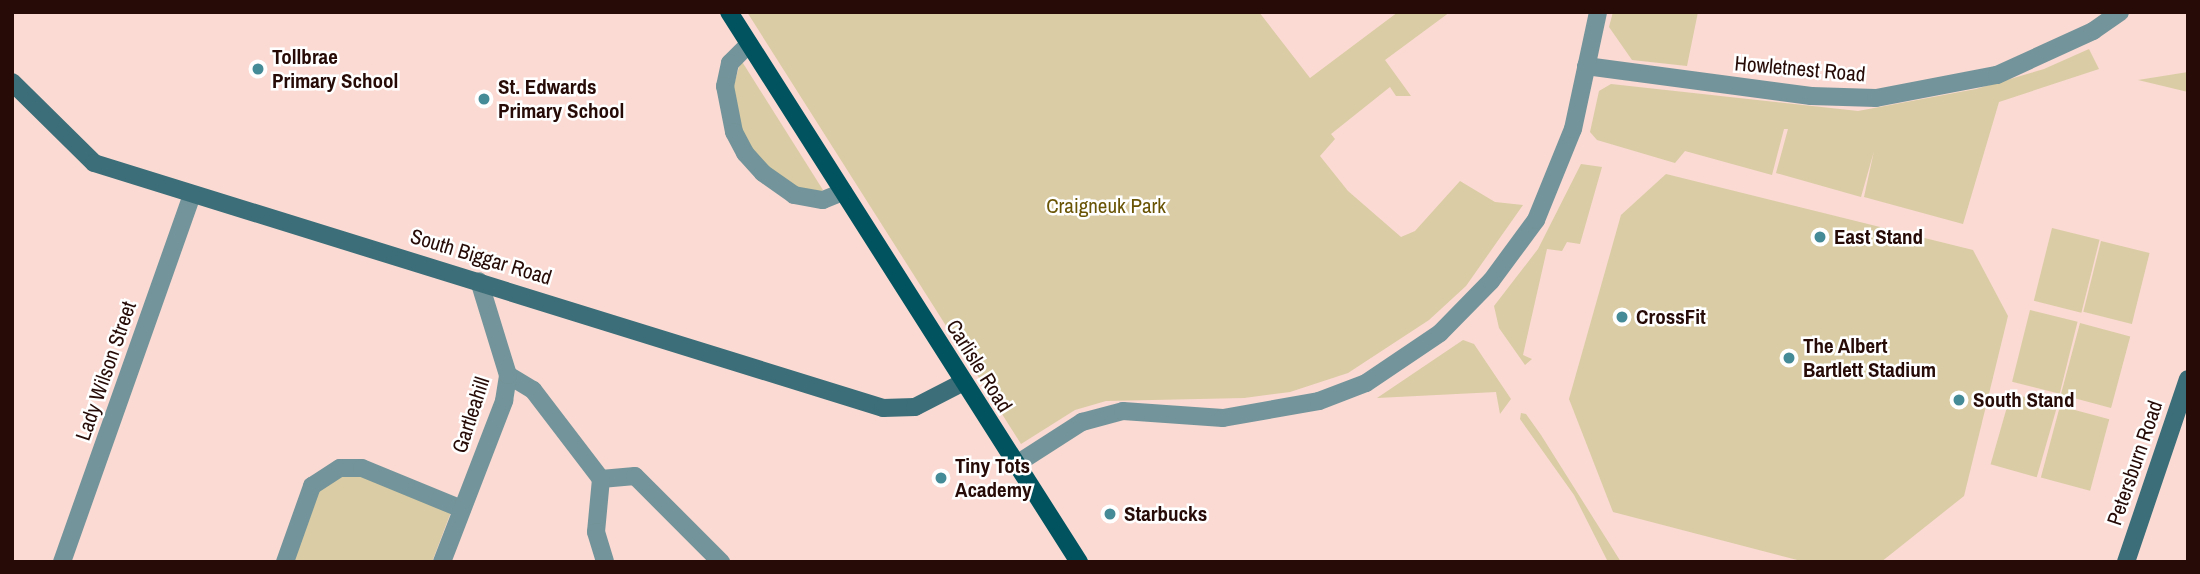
<!DOCTYPE html>
<html>
<head>
<meta charset="utf-8">
<style>
	body { margin:0 }
	#map { position:relative; width:2200px; height:574px; overflow:hidden; background:#fadad3; font-family:"Archivo Narrow",sans-serif }
	div>[style] { position:absolute }
	[style*='--x'] { left:calc(var(--x)*1px); top:calc(var(--y)*1px); width:calc(var(--w)*1px); rotate:calc(var(--a)*1deg) }
	.green>* { inset:0; background:#dacca4; transform-origin:0 0 }
	.street>* { height:18px; margin:-9px; padding:0 9px; transform-origin:9px; border-radius:9px; background:#73949a }
	.secondary>* { height:18px; margin:-9px; padding:0 9px; transform-origin:9px; border-radius:9px; background:#3b6e78 }
	.primary>* { height:18px; margin:-9px; padding:0 9px; transform-origin:9px; border-radius:9px; background:#00535f }
	.dots>* { width:19px; height:19px; translate:-50% -50%; box-sizing:border-box; border:4px solid #fff; border-radius:50% }
	span { translate:-50% -50%; white-space:nowrap; text-align:center; line-height:1.15; -webkit-text-stroke:5px #fff; paint-order:stroke }
	.poi-label { font-size:21px; color:#260b07; font-weight:700 }
	.left { translate:0 -50%; text-align:left }
	.street-label { font-size:21px; color:#260b07 }
	.park-label { font-size:21px; color:#695304 }
	.frame { position:absolute; inset:0; border:14px solid #260b07; pointer-events:none }
</style>
</head>
<body>
<div id="map">
	<div class="green">
		<i style="clip-path:polygon(747px 12px,1259px 12px,1310px 78px,1398px 12px,1450px 12px,1385px 60px,1411px 96px,1396px 96px,1390px 87px,1331px 134px,1335px 139px,1320px 156px,1348px 191px,1401px 237px,1415px 231px,1460px 181px,1495px 202px,1523px 205px,1466px 286px,1429px 320px,1348px 373px,1290px 392px,1244px 398px,1106px 401px,1075px 410px,1021px 444px)"></i>
		<i style="clip-path:polygon(1613px 12px,1698px 12px,1687px 66px,1632px 60px,1609px 27px)"></i>
		<i style="clip-path:polygon(2089px 49px,2099px 69px,1999px 102px,1963px 224px,1864px 197px,1874px 151px,1861px 197px,1776px 173px,1788px 129px,1784px 129px,1772px 175px,1685px 151px,1675px 163px,1597px 140px,1590px 132px,1599px 91px,1611px 84px,1858px 111px,1976px 89px,2044px 69px)"></i>
		<i style="clip-path:polygon(741px 60px,823px 190px,820px 192px,796px 187px,763px 164px,744px 137px,733px 88px)"></i>
		<i style="clip-path:polygon(2188px 72px,2188px 92px,2138px 80px)"></i>
		<i style="clip-path:polygon(1581px 164px,1602px 167px,1580px 244px,1567px 242px,1562px 251px,1547px 249px,1523px 355px,1532px 359px,1525px 365px,1499px 328px,1494px 306px,1538px 249px)"></i>
		<i style="clip-path:polygon(1666px 174px,1973px 250px,2008px 316px,1964px 496px,1881px 562px,1805px 562px,1613px 512px,1569px 399px,1621px 215px)"></i>
		<i style="left:2052px;top:228px;width:49px;height:75px;rotate:14deg"></i>
		<i style="left:2101px;top:241px;width:50px;height:73px;rotate:14deg"></i>
		<i style="left:2030px;top:310px;width:49px;height:74px;rotate:14deg"></i>
		<i style="left:2080px;top:323px;width:52px;height:74px;rotate:15deg"></i>
		<i style="clip-path:polygon(1463px 340px,1474px 344px,1511px 399px,1500px 414px,1496px 392px,1377px 398px)"></i>
		<i style="left:2011px;top:393px;width:48px;height:74px;rotate:16deg"></i>
		<i style="left:2060px;top:406px;width:51px;height:74px;rotate:15deg"></i>
		<i style="clip-path:polygon(1521px 413px,1526px 414px,1541px 435px,1621px 562px,1608px 562px,1574px 495px,1520px 419px)"></i>
		<i style="clip-path:polygon(362px 472px,451px 512px,432px 562px,288px 562px,315px 489px,330px 477px)"></i>
	</div>
	<div class="street">
		<i style="--x:749;--y:44;--w:27;--a:135"></i>
		<i style="--x:730;--y:63;--w:24;--a:102"></i>
		<i style="--x:725;--y:86;--w:47;--a:78.9"></i>
		<i style="--x:734;--y:132;--w:24;--a:62"></i>
		<i style="--x:745;--y:153;--w:27;--a:48"></i>
		<i style="--x:763;--y:173;--w:38;--a:35"></i>
		<i style="--x:794;--y:195;--w:29;--a:10"></i>
		<i style="--x:823;--y:200;--w:22;--a:-22"></i>
		<i style="--x:1586;--y:66;--w:227;--a:7.6"></i>
		<i style="--x:1811;--y:96;--w:65;--a:1.8"></i>
		<i style="--x:1876;--y:98;--w:123;--a:-10.8"></i>
		<i style="--x:1997;--y:75;--w:106;--a:-24.6"></i>
		<i style="--x:2093;--y:31;--w:33;--a:-35"></i>
		<i style="--x:508;--y:375;--w:29;--a:31"></i>
		<i style="--x:533;--y:390;--w:112;--a:52.6"></i>
		<i style="--x:601;--y:479;--w:34;--a:-5"></i>
		<i style="--x:635;--y:476;--w:122;--a:45"></i>
		<i style="--x:1015;--y:465;--w:80;--a:-32.7"></i>
		<i style="--x:1082;--y:422;--w:42;--a:-15"></i>
		<i style="--x:1123;--y:411;--w:100;--a:4"></i>
		<i style="--x:1223;--y:418;--w:97;--a:-10"></i>
		<i style="--x:1319;--y:401;--w:50;--a:-21"></i>
		<i style="--x:1366;--y:383;--w:89;--a:-34"></i>
		<i style="--x:1440;--y:333;--w:73;--a:-45.6"></i>
		<i style="--x:1491;--y:281;--w:76;--a:-53.6"></i>
		<i style="--x:1536;--y:220;--w:98;--a:-67.9"></i>
		<i style="--x:1573;--y:129;--w:120;--a:-77.9"></i>
		<i style="--x:601;--y:479;--w:53;--a:95.4"></i>
		<i style="--x:596;--y:532;--w:31;--a:73"></i>
		<i style="--x:62;--y:562;--w:389;--a:-70.5"></i>
		<i style="--x:285;--y:562;--w:81;--a:-70.4"></i>
		<i style="--x:312;--y:486;--w:33;--a:-33"></i>
		<i style="--x:340;--y:468;--w:22;--a:0"></i>
		<i style="--x:362;--y:468;--w:108;--a:22.3"></i>
		<i style="--x:442;--y:562;--w:173;--a:-68.9"></i>
		<i style="--x:504;--y:401;--w:26;--a:-81"></i>
		<i style="--x:508;--y:375;--w:98;--a:-107.1"></i>
	</div>
	<div class="secondary">
		<i style="--x:12;--y:82;--w:115;--a:44.6"></i>
		<i style="--x:94;--y:163;--w:826;--a:17.25"></i>
		<i style="--x:883;--y:408;--w:32;--a:-2"></i>
		<i style="--x:915;--y:407;--w:53;--a:-27.1"></i>
		<i style="--x:2126;--y:562;--w:193;--a:-71.3"></i>
	</div>
	<div class="primary">
		<i style="--x:729;--y:12;--w:652;--a:57.53"></i>
	</div>
	<div class="dots">
		<i style="left:258px;top:69px;background:#458a97"></i>
		<i style="left:484px;top:99px;background:#458a97"></i>
		<i style="left:1820px;top:237px;background:#458a97"></i>
		<i style="left:1622px;top:317px;background:#458a97"></i>
		<i style="left:1789px;top:358px;background:#458a97"></i>
		<i style="left:1959px;top:400px;background:#458a97"></i>
		<i style="left:941px;top:478px;background:#458a97"></i>
		<i style="left:1110px;top:514px;background:#458a97"></i>
	</div>
	<div class="poi-label">
		<span class="left" style="left:272px;top:69px">Tollbrae<br>Primary School</span>
		<span class="left" style="left:498px;top:99px">St. Edwards<br>Primary School</span>
		<span class="left" style="left:1834px;top:237px">East Stand</span>
		<span class="left" style="left:1636px;top:317px">CrossFit</span>
		<span class="left" style="left:1803px;top:358px">The Albert<br>Bartlett Stadium</span>
		<span class="left" style="left:1973px;top:400px">South Stand</span>
		<span class="left" style="left:955px;top:478px">Tiny Tots<br>Academy</span>
		<span class="left" style="left:1124px;top:514px">Starbucks</span>
	</div>
	<div class="street-label">
		<span style="left:1800px;top:69px;rotate:5deg">Howletnest Road</span>
		<span style="left:481px;top:257px;rotate:17deg">South Biggar Road</span>
		<span style="left:979px;top:366px;rotate:58deg">Carlisle Road</span>
		<span style="left:106px;top:371px;rotate:-71deg">Lady Wilson Street</span>
		<span style="left:471px;top:415px;rotate:-72deg">Gartleahill</span>
		<span style="left:2135px;top:463px;rotate:-71deg">Petersburn Road</span>
	</div>
	<div class="park-label">
		<span style="left:1106px;top:206px">Craigneuk Park</span>
	</div>
	<div class="frame"></div>
</div>
</body>
</html>
